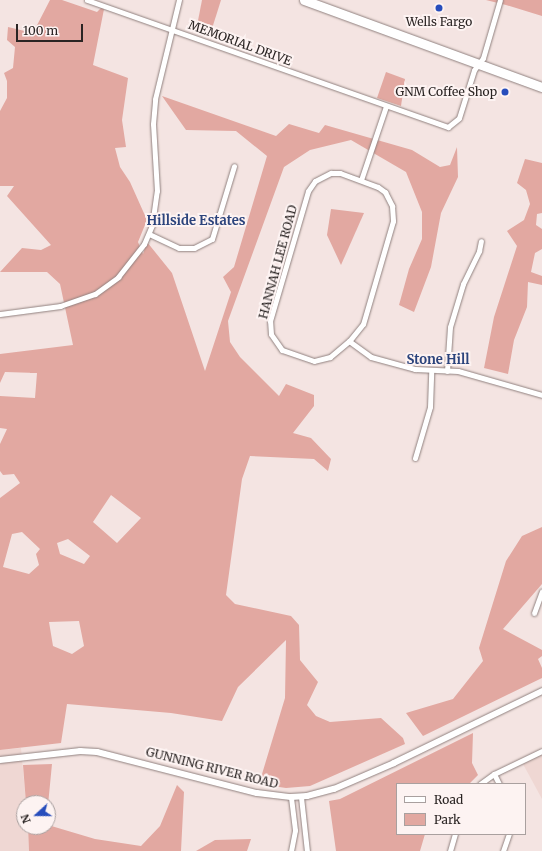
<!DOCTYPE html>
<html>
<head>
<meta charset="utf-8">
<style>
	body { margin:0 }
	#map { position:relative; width:542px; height:851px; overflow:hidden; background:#f4e4e2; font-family:Merriweather,serif }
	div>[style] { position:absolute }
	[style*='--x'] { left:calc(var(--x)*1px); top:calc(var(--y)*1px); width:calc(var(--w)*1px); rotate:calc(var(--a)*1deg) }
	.built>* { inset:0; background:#efd7d3 }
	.green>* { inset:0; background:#e2a8a1 }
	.roads { filter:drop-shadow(0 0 1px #90817f) drop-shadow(0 0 1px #90817f) }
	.minor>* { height:5px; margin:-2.5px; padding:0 2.5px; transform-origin:2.5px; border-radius:2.5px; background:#fff }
	.tertiary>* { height:6px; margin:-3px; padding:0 3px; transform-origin:3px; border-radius:3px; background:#fff }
	.trunk>* { height:9px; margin:-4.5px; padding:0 4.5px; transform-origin:4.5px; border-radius:4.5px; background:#fff }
	.dots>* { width:11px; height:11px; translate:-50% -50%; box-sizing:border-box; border:2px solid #fdf3f2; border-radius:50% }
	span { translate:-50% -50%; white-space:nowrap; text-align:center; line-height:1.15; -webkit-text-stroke:4px #fdf3f2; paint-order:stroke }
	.poi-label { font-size:12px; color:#2a2423 }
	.right { translate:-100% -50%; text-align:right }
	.street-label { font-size:12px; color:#2a2423 }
	.neighbourhood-label { font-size:13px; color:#2c447c; font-weight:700 }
	.legend { position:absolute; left:396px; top:783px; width:130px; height:52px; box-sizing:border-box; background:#fdf3f2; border:1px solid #a9a09f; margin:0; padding:5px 7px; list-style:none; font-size:12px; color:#2a2423 }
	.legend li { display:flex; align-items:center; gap:8px; height:20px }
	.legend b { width:20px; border:1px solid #a9a09f }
	.north { position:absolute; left:16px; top:795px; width:40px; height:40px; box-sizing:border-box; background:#fdf3f2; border:1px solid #a9a09f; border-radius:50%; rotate:249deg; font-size:11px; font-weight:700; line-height:16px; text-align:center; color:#2a2423 }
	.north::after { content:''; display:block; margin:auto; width:14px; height:18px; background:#274dbc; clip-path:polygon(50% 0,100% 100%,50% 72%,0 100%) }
	.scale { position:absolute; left:16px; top:24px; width:67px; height:18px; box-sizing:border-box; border:2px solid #2a2423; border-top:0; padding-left:5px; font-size:12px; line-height:14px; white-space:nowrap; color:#2a2423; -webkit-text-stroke:3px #fdf3f2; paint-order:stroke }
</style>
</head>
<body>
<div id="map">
	<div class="built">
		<i style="clip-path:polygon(21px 748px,26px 803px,24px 803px,24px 827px,28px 827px,29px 851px,0 851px,0 750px)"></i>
		<i style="clip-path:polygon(542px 754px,542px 799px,523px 764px)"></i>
	</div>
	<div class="green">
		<i style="clip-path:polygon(evenodd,50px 0,62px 0,97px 12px,105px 4px,93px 65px,128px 78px,122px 120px,126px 147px,115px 148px,120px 167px,130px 182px,147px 220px,138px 242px,143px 254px,147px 242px,172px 273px,205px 371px,231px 292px,223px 277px,234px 267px,267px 156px,236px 131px,186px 130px,162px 96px,276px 136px,289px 124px,319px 133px,325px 125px,412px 150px,440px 167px,450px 165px,457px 147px,458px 177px,441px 213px,431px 267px,414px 312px,399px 305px,409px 269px,422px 239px,422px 212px,406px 172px,351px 140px,310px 150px,284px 167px,228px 321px,230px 342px,240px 357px,279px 396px,286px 384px,314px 395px,314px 406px,293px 433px,311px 438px,331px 459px,328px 471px,314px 459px,250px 456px,242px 479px,226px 595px,235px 604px,291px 616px,299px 625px,300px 660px,318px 682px,307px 705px,316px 716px,330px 722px,381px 718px,403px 738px,405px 744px,310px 786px,286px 788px,259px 784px,285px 698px,286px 640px,238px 687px,222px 721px,171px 713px,67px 704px,61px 743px,0 750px,0 498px,20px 483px,14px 474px,3px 475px,0 471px,0 444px,7px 429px,0 428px,0 396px,35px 398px,37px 373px,5px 372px,0 383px,0 354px,73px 345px,60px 284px,47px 272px,0 272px,22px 248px,41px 250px,51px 245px,7px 196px,14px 186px,0 186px,0 111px,7px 98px,7px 81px,4px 73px,13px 68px,15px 47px,7px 40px,8px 27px,33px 33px,50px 0,111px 495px,141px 518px,117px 543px,93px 522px,111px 495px,50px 0,22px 532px,40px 549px,36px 554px,39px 565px,29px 574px,3px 567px,12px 534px,22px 532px,50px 0,68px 539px,90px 556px,84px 564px,60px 554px,57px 543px,68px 539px,50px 0,79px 621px,84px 646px,72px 654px,53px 646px,49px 622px,79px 621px)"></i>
		<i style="clip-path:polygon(202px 0,221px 0,210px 35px,196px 31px)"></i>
		<i style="clip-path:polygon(486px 0,542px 0,542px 16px,506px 5px)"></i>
		<i style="clip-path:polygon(386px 72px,405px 79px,401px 106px,377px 98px)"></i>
		<i style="clip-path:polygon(525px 159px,542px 163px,542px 213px,537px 214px,536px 225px,542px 229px,542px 249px,535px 253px,531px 272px,542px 276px,542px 285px,528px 282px,527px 307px,514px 340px,508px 374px,484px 368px,494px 317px,517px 246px,507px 231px,524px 220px,530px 204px,526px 190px,517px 183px)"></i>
		<i style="clip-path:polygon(331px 209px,364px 213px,341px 265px,327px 235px)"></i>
		<i style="clip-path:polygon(542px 527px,542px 584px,503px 629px,542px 650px,542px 656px,538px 659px,542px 668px,542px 678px,423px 736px,406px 713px,453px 699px,483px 661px,479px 648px,506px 561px,522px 536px)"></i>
		<i style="clip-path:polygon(473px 733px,472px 763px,478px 775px,469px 784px,397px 784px,397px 834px,425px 834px,420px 851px,336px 851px,329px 801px,340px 799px)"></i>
		<i style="clip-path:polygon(52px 764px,48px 805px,48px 803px,26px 803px,23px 765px)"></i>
		<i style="clip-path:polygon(177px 785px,184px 792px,181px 851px,29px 851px,28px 827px,48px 827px,48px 825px,95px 839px,141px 846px,160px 826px)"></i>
		<i style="clip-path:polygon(251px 839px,247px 851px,196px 851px,215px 840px)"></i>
	</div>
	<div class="roads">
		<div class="minor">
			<i style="--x:87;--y:0;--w:383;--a:19.4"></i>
			<i style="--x:448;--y:127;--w:14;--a:-39"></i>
			<i style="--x:459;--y:118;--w:50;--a:-72.6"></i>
			<i style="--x:474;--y:70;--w:15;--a:-53"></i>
			<i style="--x:483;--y:58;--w:60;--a:-73.7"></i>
			<i style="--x:331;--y:173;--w:9;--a:0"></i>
			<i style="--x:340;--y:173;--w:40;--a:20.2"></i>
			<i style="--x:378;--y:187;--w:9;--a:36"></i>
			<i style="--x:385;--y:192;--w:16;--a:63"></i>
			<i style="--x:392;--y:206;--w:15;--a:86"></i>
			<i style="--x:393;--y:221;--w:107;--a:106.2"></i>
			<i style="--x:363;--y:324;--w:22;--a:129"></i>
			<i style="--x:349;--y:341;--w:25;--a:140"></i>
			<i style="--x:330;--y:357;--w:16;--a:166"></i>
			<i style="--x:314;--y:361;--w:34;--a:-161"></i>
			<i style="--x:282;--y:350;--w:19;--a:-125"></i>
			<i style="--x:271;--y:334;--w:13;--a:-94"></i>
			<i style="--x:270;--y:321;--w:135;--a:-73.7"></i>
			<i style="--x:308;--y:191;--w:12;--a:-55"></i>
			<i style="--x:315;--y:181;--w:18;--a:-27"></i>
			<i style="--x:361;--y:180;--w:78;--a:-71.3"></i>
			<i style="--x:149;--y:234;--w:33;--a:25"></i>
			<i style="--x:179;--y:248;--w:15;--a:0"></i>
			<i style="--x:194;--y:248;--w:20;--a:-27"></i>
			<i style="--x:212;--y:239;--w:76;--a:-73.2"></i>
			<i style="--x:0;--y:314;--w:61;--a:-7.6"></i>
			<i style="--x:60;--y:306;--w:37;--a:-19"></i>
			<i style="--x:95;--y:294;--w:29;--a:-36"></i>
			<i style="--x:118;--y:277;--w:42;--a:-51.8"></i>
			<i style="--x:144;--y:244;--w:21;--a:-67"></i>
			<i style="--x:152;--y:225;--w:34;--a:-82"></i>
			<i style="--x:157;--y:191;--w:67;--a:-93.4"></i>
			<i style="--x:153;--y:124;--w:25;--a:-85"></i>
			<i style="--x:155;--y:99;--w:102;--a:-76.4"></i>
			<i style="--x:349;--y:341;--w:27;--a:36"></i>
			<i style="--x:371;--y:357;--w:46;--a:15.3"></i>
			<i style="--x:415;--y:369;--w:43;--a:2.7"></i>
			<i style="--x:458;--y:371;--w:87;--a:15.9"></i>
			<i style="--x:447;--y:371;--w:44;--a:-86.1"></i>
			<i style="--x:450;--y:327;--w:45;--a:-73.2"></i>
			<i style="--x:463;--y:284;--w:37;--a:-64"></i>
			<i style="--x:479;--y:251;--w:10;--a:-79"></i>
			<i style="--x:415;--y:458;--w:53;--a:-73.6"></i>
			<i style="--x:430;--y:407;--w:36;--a:-88"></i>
			<i style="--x:534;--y:613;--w:23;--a:-70"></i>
			<i style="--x:494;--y:774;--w:11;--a:63"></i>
			<i style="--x:480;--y:784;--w:17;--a:-36"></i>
			<i style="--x:494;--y:774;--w:53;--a:-25.6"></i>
			<i style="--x:301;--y:797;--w:54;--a:83.7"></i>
			<i style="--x:291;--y:851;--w:21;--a:-79"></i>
			<i style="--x:295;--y:830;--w:33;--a:-97"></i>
			<i style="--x:450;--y:851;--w:18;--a:-74"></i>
			<i style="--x:503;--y:851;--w:18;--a:-71"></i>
		</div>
		<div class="tertiary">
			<i style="--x:0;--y:760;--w:81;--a:-6.4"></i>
			<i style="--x:80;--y:751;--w:17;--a:3"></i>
			<i style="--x:97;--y:752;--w:165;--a:14.4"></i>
			<i style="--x:257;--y:793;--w:34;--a:7"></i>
			<i style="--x:291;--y:797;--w:16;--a:-4"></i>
			<i style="--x:307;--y:796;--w:28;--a:-15"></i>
			<i style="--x:334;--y:789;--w:65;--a:-23.4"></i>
			<i style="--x:394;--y:763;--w:165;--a:-25.9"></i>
		</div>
		<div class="trunk">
			<i style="--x:304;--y:0;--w:253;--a:20.1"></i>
		</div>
	</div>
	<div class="dots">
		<i style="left:439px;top:8px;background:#274dbc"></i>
		<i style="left:505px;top:92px;background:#274dbc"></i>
	</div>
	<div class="poi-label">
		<span style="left:439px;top:22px">Wells Fargo</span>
		<span class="right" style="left:497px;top:92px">GNM Coffee Shop</span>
	</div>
	<div class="street-label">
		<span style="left:240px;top:43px;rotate:20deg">MEMORIAL DRIVE</span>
		<span style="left:278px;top:262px;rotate:-75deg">HANNAH LEE ROAD</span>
		<span style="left:212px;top:768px;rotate:14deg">GUNNING RIVER ROAD</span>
	</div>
	<div class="neighbourhood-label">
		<span style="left:196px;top:221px">Hillside Estates</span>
		<span style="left:438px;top:360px">Stone Hill</span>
	</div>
	<ul class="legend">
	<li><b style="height:5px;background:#fff"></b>Road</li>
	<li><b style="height:11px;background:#e2a8a1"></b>Park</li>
	</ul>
	<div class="north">N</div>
	<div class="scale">100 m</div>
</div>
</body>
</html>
